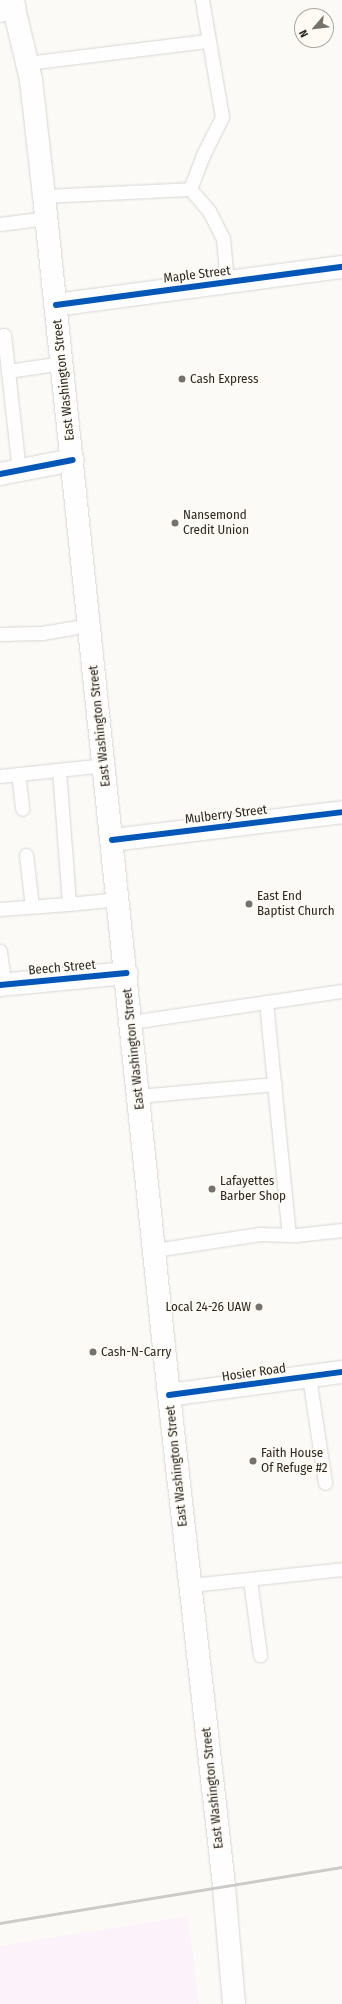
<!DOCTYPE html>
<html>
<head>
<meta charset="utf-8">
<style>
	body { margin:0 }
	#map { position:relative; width:342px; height:2004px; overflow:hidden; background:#fcfaf7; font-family:"Fira Sans Condensed",sans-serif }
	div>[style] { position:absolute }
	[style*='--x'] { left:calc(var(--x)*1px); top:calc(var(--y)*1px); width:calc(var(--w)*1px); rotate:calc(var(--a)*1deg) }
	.industrial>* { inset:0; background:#fcf2fa }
	.roads { filter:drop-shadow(0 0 1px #d8d6d3) drop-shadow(0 0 1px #d8d6d3) }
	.service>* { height:13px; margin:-6.5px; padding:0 6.5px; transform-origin:6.5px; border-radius:6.5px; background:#fffefe }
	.minor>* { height:22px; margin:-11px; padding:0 11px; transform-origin:11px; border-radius:11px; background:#fffefe }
	.tertiary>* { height:22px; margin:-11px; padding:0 11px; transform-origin:11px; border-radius:11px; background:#fffefe }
	.secondary>* { height:22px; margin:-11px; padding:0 11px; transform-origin:11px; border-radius:11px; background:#fffefe }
	.rail>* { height:3px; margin:-1.5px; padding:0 1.5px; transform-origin:1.5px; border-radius:1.5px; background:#cccbca }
	.cycleway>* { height:6px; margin:-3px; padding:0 3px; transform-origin:3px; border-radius:3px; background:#0057b8 }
	.dots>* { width:11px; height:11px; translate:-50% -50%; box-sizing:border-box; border:2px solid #fffbf4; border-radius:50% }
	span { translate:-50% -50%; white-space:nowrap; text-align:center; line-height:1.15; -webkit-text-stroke:3px #fffbf4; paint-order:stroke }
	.street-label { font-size:13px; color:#2c2925 }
	.poi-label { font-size:13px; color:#2c2925 }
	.left { translate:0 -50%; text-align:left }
	.right { translate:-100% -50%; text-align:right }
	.north { position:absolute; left:294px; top:8px; width:40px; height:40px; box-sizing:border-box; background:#fffbf4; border:1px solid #aba7a1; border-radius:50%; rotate:242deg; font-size:11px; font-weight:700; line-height:16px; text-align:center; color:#2c2925 }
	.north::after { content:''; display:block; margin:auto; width:14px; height:18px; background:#75726e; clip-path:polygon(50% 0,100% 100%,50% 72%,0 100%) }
</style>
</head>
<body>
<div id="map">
	<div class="industrial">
		<i style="clip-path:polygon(188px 1916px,199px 2004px,0 2004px,0 1946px)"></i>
	</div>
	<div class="roads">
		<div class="service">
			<i style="--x:27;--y:63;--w:181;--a:-7"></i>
			<i style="--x:190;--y:189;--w:29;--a:49"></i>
			<i style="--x:209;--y:211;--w:30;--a:63"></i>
			<i style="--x:223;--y:238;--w:44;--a:84.8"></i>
			<i style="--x:44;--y:196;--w:146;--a:-2.7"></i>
			<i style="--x:190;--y:189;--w:36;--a:-69"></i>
			<i style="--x:203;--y:155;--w:42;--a:-63.4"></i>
			<i style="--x:222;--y:117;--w:119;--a:-99.7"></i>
			<i style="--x:0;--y:224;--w:46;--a:-7.4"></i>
			<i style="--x:0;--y:336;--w:4;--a:-14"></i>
			<i style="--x:4;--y:335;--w:136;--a:83.7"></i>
			<i style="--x:8;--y:371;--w:55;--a:-8.4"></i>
			<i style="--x:0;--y:634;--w:42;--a:-1.4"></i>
			<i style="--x:42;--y:633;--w:49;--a:-9.5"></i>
			<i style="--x:59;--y:770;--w:134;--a:85.7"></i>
			<i style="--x:69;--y:904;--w:49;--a:-5.8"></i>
			<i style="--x:18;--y:774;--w:35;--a:83"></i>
			<i style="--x:0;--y:776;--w:106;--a:-6"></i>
			<i style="--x:26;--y:855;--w:51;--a:83.3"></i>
			<i style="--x:0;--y:909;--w:69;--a:-4.1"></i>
			<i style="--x:0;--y:951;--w:34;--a:83"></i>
			<i style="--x:266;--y:1002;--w:234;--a:84.4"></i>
			<i style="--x:131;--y:1022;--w:213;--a:-8.4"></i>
			<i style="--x:138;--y:1096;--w:137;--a:-5"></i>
			<i style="--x:155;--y:1250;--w:106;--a:-8.7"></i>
			<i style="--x:260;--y:1234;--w:36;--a:2"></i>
			<i style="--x:296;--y:1235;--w:46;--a:-6.2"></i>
			<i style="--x:309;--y:1377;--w:107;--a:81.4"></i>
			<i style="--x:250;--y:1580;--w:76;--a:82.4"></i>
			<i style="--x:191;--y:1585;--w:152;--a:-6"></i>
		</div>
		<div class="minor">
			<i style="--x:0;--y:11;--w:15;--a:-16"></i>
			<i style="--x:56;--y:305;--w:289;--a:-7.6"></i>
			<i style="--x:0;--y:474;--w:74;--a:-10.9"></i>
			<i style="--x:112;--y:840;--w:232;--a:-6.9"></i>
			<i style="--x:0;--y:985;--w:127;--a:-5.4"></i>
		</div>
		<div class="tertiary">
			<i style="--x:169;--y:1395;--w:175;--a:-7.6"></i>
		</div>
		<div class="secondary">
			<i style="--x:12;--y:0;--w:82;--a:76.6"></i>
			<i style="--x:31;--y:80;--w:117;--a:83.6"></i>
			<i style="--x:44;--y:196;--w:1205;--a:84.05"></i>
			<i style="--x:169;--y:1395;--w:495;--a:83.6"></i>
			<i style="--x:224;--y:1887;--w:117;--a:85.1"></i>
		</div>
	</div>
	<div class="rail">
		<i style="--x:0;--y:1923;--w:347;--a:-9.3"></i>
	</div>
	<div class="cycleway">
		<i style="--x:56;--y:305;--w:289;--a:-7.6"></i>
		<i style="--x:0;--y:474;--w:74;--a:-10.9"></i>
		<i style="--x:112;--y:840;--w:232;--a:-6.9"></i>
		<i style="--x:0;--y:985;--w:127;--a:-5.4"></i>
		<i style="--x:169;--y:1395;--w:175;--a:-7.6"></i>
	</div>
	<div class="dots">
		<i style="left:182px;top:379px;background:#75726e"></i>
		<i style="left:175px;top:523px;background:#75726e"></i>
		<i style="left:249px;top:904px;background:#75726e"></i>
		<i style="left:212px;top:1189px;background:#75726e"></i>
		<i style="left:259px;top:1307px;background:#75726e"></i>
		<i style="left:93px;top:1352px;background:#75726e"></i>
		<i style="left:253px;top:1461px;background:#75726e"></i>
	</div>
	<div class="street-label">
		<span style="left:197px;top:275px;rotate:-7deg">Maple Street</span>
		<span style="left:64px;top:380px;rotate:-96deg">East Washington Street</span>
		<span style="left:100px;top:726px;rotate:-96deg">East Washington Street</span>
		<span style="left:226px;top:815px;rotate:-7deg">Mulberry Street</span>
		<span style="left:62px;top:968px;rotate:-5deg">Beech Street</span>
		<span style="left:134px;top:1049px;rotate:-96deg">East Washington Street</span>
		<span style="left:254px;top:1373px;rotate:-8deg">Hosier Road</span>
		<span style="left:177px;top:1466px;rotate:-96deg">East Washington Street</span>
		<span style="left:213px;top:1788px;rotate:-96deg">East Washington Street</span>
	</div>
	<div class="poi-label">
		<span class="left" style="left:190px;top:379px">Cash Express</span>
		<span class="left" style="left:183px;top:523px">Nansemond<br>Credit Union</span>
		<span class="left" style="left:257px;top:904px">East End<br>Baptist Church</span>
		<span class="left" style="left:220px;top:1189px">Lafayettes<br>Barber Shop</span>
		<span class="right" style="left:251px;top:1307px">Local 24-26 UAW</span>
		<span class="left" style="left:101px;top:1352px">Cash-N-Carry</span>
		<span class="left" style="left:261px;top:1461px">Faith House<br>Of Refuge #2</span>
	</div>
	<div class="north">N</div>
</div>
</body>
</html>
